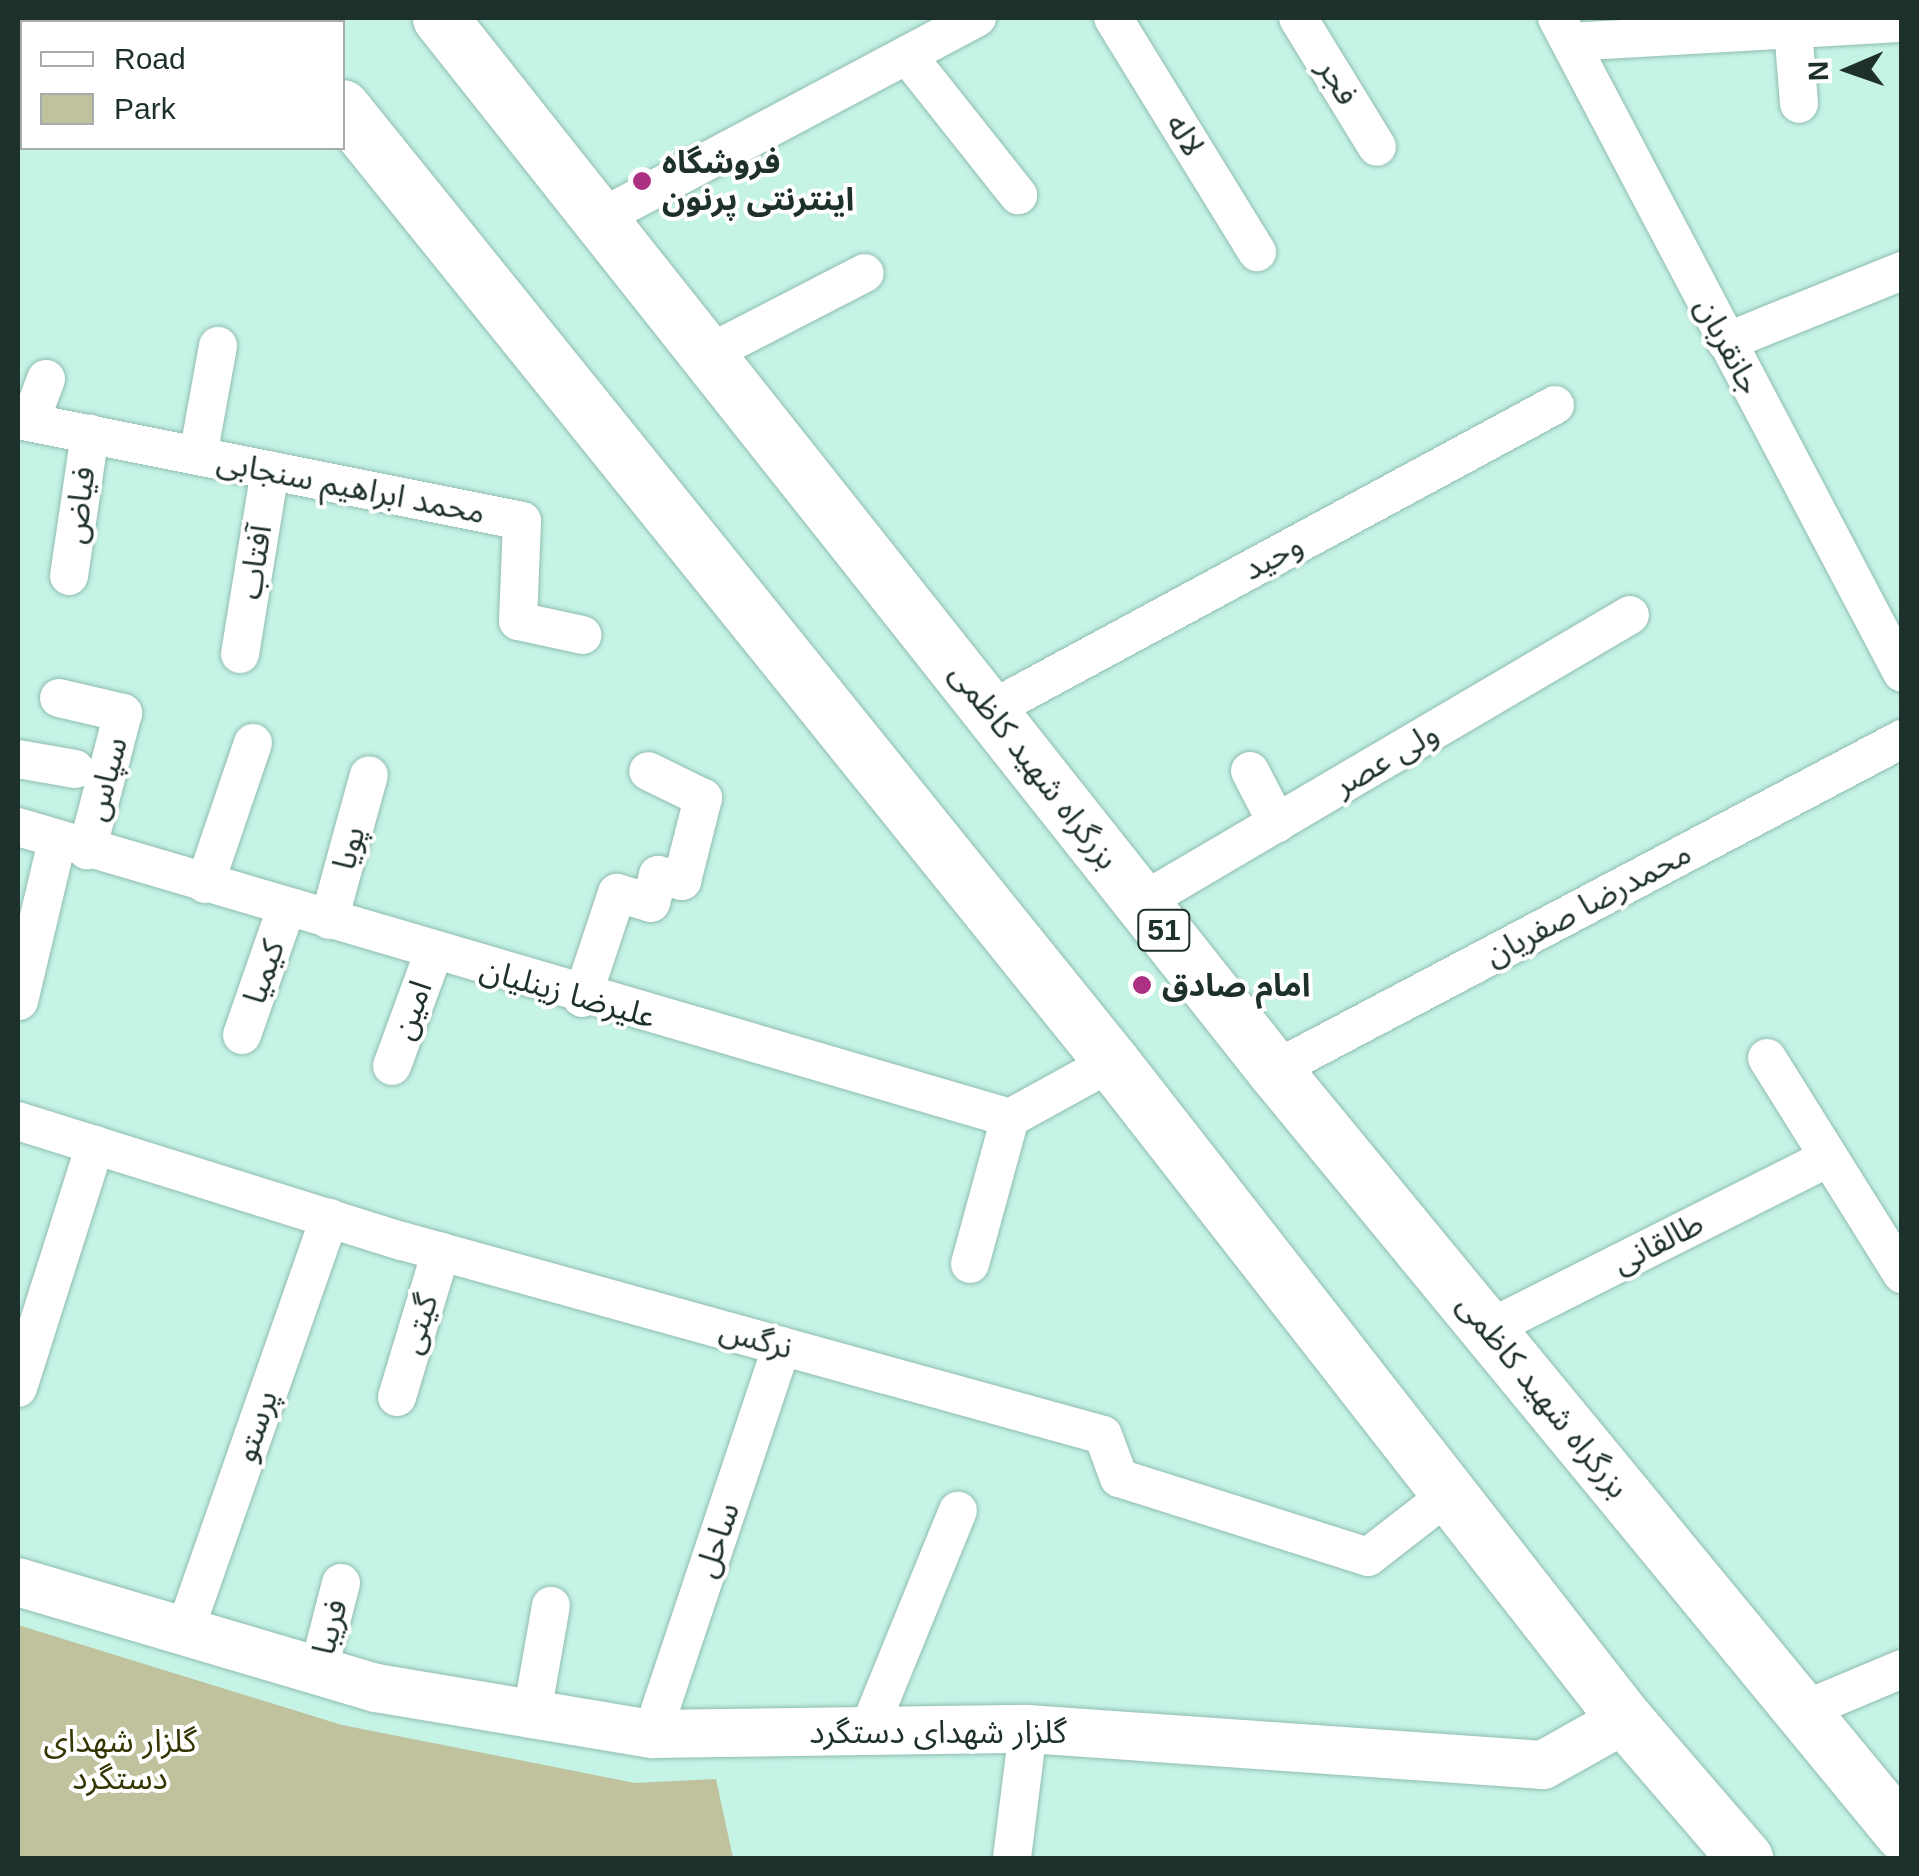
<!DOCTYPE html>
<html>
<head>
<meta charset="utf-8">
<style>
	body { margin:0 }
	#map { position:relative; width:1919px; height:1876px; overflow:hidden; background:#c5f3e6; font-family:Helvetica,"Noto Sans Arabic",sans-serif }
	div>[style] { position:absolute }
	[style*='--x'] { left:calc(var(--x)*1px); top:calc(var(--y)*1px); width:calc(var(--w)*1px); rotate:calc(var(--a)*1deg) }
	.green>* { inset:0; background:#c0c29d }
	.roads { filter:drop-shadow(0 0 2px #90bcb1) drop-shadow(0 0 2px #90bcb1) }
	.minor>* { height:38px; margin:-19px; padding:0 19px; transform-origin:19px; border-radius:19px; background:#fff }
	.tertiary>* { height:48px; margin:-24px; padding:0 24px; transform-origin:24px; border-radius:24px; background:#fff }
	.trunk>* { height:55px; margin:-27.5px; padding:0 27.5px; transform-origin:27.5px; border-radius:27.5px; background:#fff }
	.dots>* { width:28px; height:28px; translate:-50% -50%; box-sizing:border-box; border:5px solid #fff; border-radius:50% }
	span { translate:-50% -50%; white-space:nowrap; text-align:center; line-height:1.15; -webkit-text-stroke:8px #fff; paint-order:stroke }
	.shield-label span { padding:2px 8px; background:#fff; border:2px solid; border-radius:8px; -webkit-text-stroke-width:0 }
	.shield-label { font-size:30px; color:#1e302c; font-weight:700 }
	.street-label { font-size:32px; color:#1e302c }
	.poi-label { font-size:32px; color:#1e302c; font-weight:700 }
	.left { translate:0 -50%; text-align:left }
	.park-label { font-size:32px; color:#343500 }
	.frame { position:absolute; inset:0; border:20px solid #1e302c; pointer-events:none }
	.legend { position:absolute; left:20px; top:20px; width:325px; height:130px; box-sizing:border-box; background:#fff; border:2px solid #a5acab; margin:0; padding:12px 18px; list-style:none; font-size:30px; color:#1e302c }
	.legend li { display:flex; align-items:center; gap:20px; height:50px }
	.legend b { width:50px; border:2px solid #a5acab }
	.north { position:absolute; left:1799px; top:20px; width:100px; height:100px; -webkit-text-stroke:8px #fff; paint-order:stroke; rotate:268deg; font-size:28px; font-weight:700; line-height:40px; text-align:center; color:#1e302c }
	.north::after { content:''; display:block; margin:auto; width:35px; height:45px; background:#1e302c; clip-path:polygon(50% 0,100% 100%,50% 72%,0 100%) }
</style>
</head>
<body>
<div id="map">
	<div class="green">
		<i style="clip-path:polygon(18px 1625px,342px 1725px,635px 1783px,716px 1779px,733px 1858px,18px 1858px)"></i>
	</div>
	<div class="roads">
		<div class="minor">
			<i style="--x:1113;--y:18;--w:275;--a:58.4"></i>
			<i style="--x:1298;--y:18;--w:151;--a:58.5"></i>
			<i style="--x:1557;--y:18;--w:740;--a:62.22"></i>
			<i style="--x:1793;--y:29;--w:75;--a:85.4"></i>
			<i style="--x:1570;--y:42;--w:333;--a:-3.3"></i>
			<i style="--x:907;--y:55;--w:179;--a:51.6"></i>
			<i style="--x:602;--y:217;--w:425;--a:-28"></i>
			<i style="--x:1726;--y:342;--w:190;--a:-22"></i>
			<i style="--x:702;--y:357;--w:183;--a:-27.3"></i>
			<i style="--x:18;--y:420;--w:514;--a:11.33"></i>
			<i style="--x:522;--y:521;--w:100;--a:92.3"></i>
			<i style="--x:518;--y:621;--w:66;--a:12.3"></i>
			<i style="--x:30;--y:422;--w:46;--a:-69.6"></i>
			<i style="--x:198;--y:456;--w:112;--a:-79.7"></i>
			<i style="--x:69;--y:576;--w:144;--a:-81.6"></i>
			<i style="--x:240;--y:654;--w:186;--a:-80.7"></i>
			<i style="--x:59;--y:698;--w:66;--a:13.2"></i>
			<i style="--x:123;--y:713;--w:142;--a:104.7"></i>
			<i style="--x:990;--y:710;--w:642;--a:-28.36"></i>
			<i style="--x:18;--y:759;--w:58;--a:10"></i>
			<i style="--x:1250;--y:771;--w:59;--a:62.6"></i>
			<i style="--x:18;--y:827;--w:1034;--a:16.35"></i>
			<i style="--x:1010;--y:1118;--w:116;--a:-28.8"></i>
			<i style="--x:205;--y:884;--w:149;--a:-71.2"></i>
			<i style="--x:1142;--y:902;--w:566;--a:-30.46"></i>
			<i style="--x:329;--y:920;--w:150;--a:-74.6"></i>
			<i style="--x:582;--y:998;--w:111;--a:-71.6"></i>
			<i style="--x:617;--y:893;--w:35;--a:16"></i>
			<i style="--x:651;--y:903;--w:29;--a:-76"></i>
			<i style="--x:658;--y:875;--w:25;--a:14"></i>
			<i style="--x:682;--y:881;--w:86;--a:-75.8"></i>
			<i style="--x:703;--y:798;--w:61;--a:-153.9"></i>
			<i style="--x:19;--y:1001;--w:164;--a:-76.6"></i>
			<i style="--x:242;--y:1035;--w:133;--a:-70.8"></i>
			<i style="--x:1767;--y:1058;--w:255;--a:58"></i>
			<i style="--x:392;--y:1066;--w:119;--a:-69.9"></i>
			<i style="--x:1274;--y:1070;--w:710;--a:-27.79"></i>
			<i style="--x:18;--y:1121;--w:402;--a:17.4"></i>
			<i style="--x:402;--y:1241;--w:727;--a:15.47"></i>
			<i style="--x:1103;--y:1435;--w:46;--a:69.6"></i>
			<i style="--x:1119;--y:1478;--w:261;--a:17.6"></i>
			<i style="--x:1368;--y:1557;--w:103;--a:-37.9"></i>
			<i style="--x:970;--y:1264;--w:151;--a:-74.7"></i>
			<i style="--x:1488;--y:1329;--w:381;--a:-26.7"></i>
			<i style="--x:18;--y:1388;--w:255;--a:-72.4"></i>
			<i style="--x:397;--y:1397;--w:152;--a:-73.2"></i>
			<i style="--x:184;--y:1633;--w:440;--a:-70.7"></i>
			<i style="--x:318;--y:1672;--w:92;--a:-75.5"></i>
			<i style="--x:1802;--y:1711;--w:108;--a:-22.8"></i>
			<i style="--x:531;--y:1719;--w:115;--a:-80"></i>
			<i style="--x:868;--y:1731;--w:238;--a:-67.8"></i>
			<i style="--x:652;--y:1734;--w:409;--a:-71.5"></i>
			<i style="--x:1012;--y:1858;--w:130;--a:-82.9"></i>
		</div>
		<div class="tertiary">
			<i style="--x:18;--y:1582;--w:373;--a:16.5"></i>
			<i style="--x:376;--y:1688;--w:280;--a:9.5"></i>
			<i style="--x:652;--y:1734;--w:376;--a:-0.8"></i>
			<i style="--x:1028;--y:1729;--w:516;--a:4"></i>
			<i style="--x:1543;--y:1765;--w:94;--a:-29.3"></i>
		</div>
		<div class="trunk">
			<i style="--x:270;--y:18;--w:6;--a:45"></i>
			<i style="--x:440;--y:18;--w:1342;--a:51.59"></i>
			<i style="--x:1274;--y:1070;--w:988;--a:50.54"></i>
			<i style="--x:342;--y:107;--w:1227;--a:51.12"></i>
			<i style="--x:1112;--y:1062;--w:834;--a:52.02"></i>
			<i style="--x:1625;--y:1719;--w:184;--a:49.2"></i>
		</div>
	</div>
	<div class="dots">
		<i style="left:642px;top:181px;background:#ad3182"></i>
		<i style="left:1142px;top:985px;background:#ad3182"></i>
	</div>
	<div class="shield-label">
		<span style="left:1164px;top:930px">51</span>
	</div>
	<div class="street-label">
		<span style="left:1338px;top:82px;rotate:59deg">فجر</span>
		<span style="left:1185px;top:135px;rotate:58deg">لاله</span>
		<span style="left:1728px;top:346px;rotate:62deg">جانقربان</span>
		<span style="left:351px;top:487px;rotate:11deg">محمد ابراهیم سنجابی</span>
		<span style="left:79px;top:505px;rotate:-82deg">فیاض</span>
		<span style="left:1273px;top:557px;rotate:-28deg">وحید</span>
		<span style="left:255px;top:562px;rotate:-81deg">آفتاب</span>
		<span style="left:1386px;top:759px;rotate:-30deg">ولی عصر</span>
		<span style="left:1034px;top:766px;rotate:52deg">بزرگراه شهید کاظمی</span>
		<span style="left:106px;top:779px;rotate:-75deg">سپاس</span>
		<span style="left:349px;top:848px;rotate:-74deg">پویا</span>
		<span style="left:1588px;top:904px;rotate:-28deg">محمدرضا صفریان</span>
		<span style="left:264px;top:972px;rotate:-71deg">کیمیا</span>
		<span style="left:568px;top:993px;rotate:16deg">علیرضا زینلیان</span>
		<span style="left:412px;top:1010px;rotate:-70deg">امین</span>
		<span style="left:1658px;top:1243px;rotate:-27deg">طالقانی</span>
		<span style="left:419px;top:1324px;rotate:-73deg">گیتی</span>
		<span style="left:756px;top:1339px;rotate:15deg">نرگس</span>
		<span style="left:1543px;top:1396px;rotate:51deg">بزرگراه شهید کاظمی</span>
		<span style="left:256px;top:1426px;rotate:-71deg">پرستو</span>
		<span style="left:717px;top:1540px;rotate:-71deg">ساحل</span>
		<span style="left:330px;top:1627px;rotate:-75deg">فریبا</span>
		<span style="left:938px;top:1732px">گلزار شهدای دستگرد</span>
	</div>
	<div class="poi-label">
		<span class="left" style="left:662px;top:181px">فروشگاه<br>اینترنتی پرنون</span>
		<span class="left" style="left:1162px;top:985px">امام صادق</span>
	</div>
	<div class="park-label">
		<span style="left:120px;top:1760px">گلزار شهدای<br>دستگرد</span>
	</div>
	<div class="frame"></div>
	<ul class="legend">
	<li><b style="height:12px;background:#fff"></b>Road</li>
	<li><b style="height:28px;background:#c0c29d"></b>Park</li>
	</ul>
	<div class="north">N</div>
</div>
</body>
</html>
